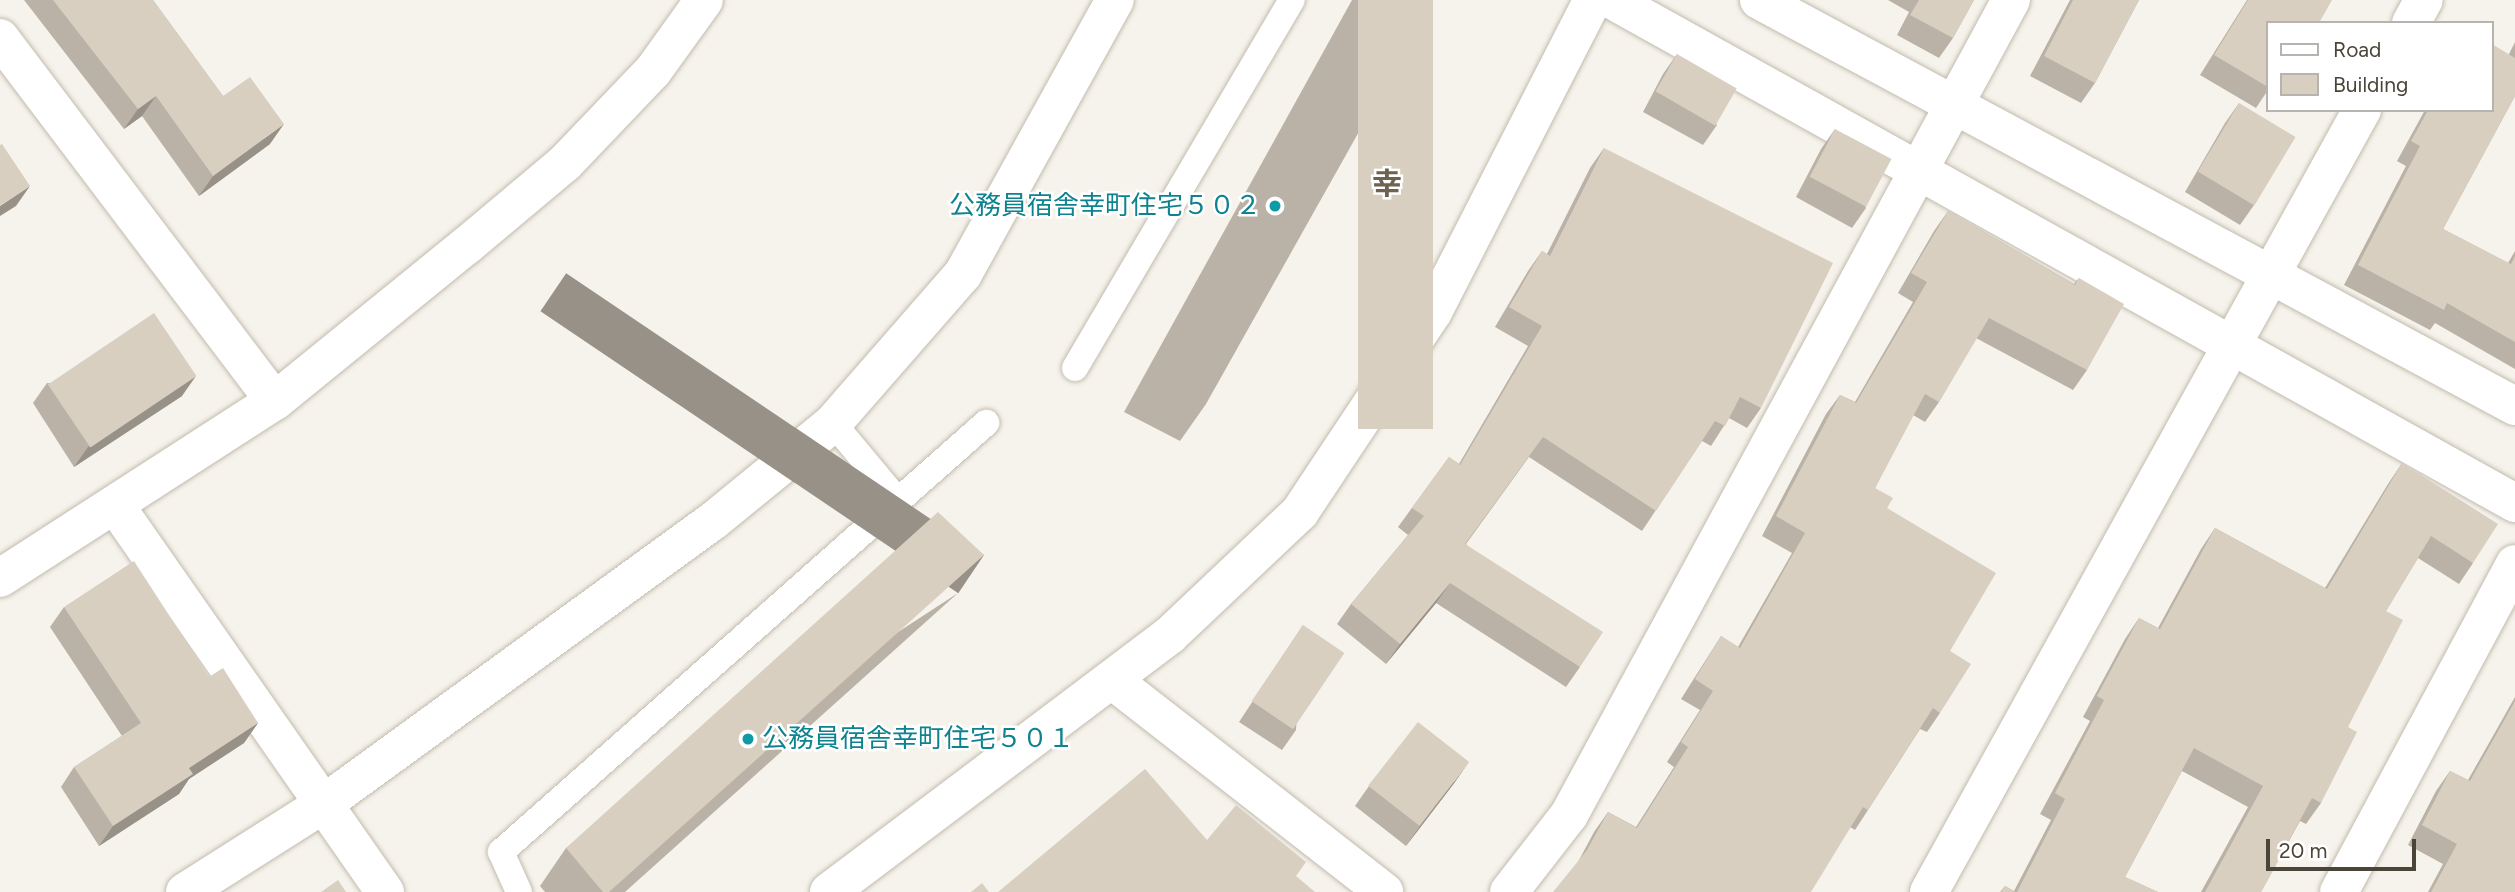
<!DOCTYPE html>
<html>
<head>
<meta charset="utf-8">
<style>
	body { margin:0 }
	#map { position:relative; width:2515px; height:892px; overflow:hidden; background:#f6f3ec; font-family:Figtree,"Noto Sans JP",sans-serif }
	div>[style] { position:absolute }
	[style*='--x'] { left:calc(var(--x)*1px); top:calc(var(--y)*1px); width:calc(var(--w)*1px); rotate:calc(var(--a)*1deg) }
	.roads { filter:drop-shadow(0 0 2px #c2bbae) drop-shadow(0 0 2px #c2bbae) }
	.service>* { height:26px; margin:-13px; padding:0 13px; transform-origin:13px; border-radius:13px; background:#fff }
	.minor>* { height:38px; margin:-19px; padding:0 19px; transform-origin:19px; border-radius:19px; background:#fff }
	.tertiary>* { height:38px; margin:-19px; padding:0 19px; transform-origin:19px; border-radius:19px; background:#fff }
	.wall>* { inset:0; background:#bab2a6 }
	.shaded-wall>* { inset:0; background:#979187; transform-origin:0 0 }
	.building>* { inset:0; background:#d8cfc1; transform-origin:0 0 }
	.dots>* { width:19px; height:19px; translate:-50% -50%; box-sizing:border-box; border:4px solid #fff; border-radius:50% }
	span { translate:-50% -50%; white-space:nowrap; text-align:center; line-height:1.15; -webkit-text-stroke:5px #fff; paint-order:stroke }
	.culture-label { font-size:26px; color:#0d838f }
	.right { translate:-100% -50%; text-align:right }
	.left { translate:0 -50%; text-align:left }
	.quarter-label { font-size:30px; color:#6e6250; font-weight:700 }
	.legend { position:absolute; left:2266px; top:21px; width:228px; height:91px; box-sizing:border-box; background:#fff; border:2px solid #b7b4b0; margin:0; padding:9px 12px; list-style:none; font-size:21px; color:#4b4439 }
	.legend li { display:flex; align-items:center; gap:14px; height:35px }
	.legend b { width:35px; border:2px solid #b7b4b0 }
	.scale { position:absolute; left:2266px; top:839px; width:150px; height:32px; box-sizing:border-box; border:4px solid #4b4439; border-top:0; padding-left:9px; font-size:21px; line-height:24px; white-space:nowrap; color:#4b4439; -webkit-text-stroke:5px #fff; paint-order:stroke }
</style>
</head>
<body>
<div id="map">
	<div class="roads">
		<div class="service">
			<i style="--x:1075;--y:368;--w:427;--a:-59.5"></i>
			<i style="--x:833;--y:423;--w:102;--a:50.2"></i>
			<i style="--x:519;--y:892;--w:44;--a:-114.2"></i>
			<i style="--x:501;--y:852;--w:648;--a:-41.49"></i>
		</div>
		<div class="minor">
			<i style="--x:1612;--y:0;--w:1034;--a:29.12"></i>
			<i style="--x:1759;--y:0;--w:858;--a:28.24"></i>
			<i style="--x:2411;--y:23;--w:26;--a:-61"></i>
			<i style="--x:0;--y:38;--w:455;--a:52.9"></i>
			<i style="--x:115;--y:505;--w:472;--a:55.1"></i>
			<i style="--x:0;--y:578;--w:327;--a:-32.8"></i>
			<i style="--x:275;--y:401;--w:246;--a:-39.1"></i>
			<i style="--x:466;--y:246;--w:129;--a:-40"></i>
			<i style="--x:565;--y:163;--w:127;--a:-46.3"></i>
			<i style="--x:653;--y:71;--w:87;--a:-54.3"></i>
			<i style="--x:1112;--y:680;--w:345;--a:37.9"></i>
			<i style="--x:185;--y:892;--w:162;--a:-32.4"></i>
			<i style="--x:322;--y:805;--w:483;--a:-36"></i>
			<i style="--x:713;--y:521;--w:155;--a:-39.2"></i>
			<i style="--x:833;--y:423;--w:198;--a:-48.9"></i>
			<i style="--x:963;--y:274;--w:313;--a:-61"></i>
			<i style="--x:1509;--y:892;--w:98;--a:-52.1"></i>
			<i style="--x:1569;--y:815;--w:927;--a:-61.53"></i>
			<i style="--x:1929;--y:892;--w:894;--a:-61.03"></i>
			<i style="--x:2339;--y:892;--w:372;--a:-61.8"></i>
		</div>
		<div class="tertiary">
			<i style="--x:829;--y:892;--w:427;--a:-37"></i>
			<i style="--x:1170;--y:635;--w:179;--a:-43.4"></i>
			<i style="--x:1300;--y:512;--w:240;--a:-56.4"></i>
			<i style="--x:1433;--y:312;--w:351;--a:-62.9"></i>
		</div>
	</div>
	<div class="wall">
		<i style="clip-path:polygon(24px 0,153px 0,223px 96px,270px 144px,199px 196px,142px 116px,124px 129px)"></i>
		<i style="clip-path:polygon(1352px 0,1433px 0,1206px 404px,1180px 441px,1124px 412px)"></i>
		<i style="clip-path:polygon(1888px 0,1974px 0,1953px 38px,1939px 58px,1897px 35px,1909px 12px)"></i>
		<i style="clip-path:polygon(2070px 0,2139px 0,2095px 83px,2081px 103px,2030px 76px)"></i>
		<i style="clip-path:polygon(2247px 0,2332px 0,2268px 23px,2268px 90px,2256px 108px,2200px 75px)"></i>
		<i style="clip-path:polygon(2515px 42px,2515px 96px,2443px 229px,2508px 263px,2515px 251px,2515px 369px,2435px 323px,2430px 330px,2344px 285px,2406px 166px,2397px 161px,2425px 110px,2492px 110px,2509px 54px)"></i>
		<i style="clip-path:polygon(1677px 54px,1717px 125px,1703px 145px,1643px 112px,1663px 74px)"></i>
		<i style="clip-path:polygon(2239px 103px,2254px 205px,2240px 225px,2185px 192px,2225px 123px)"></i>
		<i style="clip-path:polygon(1835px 129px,1866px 208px,1852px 228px,1796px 197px,1821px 149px)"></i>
		<i style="clip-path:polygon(1604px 148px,1761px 408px,1747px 428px,1729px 418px,1711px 446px,1702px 441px,1642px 531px,1529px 457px,1466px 544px,1580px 667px,1566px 687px,1436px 603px,1386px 664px,1337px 624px,1351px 604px,1408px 535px,1398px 527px,1449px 457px,1459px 464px,1528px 346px,1495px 327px,1528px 271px,1542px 251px,1547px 254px,1590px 168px)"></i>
		<i style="clip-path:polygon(1948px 211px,2074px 284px,2079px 278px,2087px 370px,2073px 390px,1976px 338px,1939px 402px,1925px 422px,1913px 415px,1875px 488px,1887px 508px,1950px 651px,1940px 713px,1927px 732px,1920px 729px,1868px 810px,1855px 830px,1850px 827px,1578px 862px,1594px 832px,1608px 812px,1636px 827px,1674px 767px,1667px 762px,1700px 710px,1681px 699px,1721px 636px,1738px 647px,1792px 553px,1762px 536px,1826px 414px,1840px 395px,1855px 402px,1913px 302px,1898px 293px,1934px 231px)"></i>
		<i style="clip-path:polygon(47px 383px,182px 396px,74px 467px,33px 403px)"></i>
		<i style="clip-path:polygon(2402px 463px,2473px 563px,2459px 584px,2418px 558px,2386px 611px,2348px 727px,2321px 803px,2306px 824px,2300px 821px,2261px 892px,2201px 892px,2248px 807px,2182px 771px,2125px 877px,2158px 892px,2000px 892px,2005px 886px,2014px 891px,2051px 820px,2040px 814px,2090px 721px,2083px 717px,2125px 639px,2139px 618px,2158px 628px,2201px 549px,2215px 528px,2325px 588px,2388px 484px)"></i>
		<i style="clip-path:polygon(958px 593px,625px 892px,545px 892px,540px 886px,566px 848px)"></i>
		<i style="clip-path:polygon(64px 607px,209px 677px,258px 723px,244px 743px,189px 779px,179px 794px,99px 846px,61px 787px,74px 767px,122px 736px,50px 627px)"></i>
		<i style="clip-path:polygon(1303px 625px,1296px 730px,1282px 750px,1239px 722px)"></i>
		<i style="clip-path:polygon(2515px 697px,2515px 892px,2428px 892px,2443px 864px,2408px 845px,2436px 791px,2450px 771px,2468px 780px)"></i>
		<i style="clip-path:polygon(1455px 782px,1406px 846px,1355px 806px,1369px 786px)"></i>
	</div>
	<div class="shaded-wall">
		<i style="clip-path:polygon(156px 96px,142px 116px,124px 129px,138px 109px)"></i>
		<i style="clip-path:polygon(284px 124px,270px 144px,199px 196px,213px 176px)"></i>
		<i style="clip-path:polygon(30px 186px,16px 206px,0 216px,0 206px)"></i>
		<i style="clip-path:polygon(196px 376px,182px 396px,74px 467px,88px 447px)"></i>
		<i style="left:984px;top:555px;width:46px;height:504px;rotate:124deg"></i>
		<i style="clip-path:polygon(1450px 583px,1436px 603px,1386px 664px,1400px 644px)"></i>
		<i style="clip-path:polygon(258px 723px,244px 743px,189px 779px,179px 794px,99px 846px,113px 826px,189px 768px)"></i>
		<i style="clip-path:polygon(1469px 762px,1455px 782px,1406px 846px,1420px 826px)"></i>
	</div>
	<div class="building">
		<i style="clip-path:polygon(53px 0,153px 0,223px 96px,250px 77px,284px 124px,213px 176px,156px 96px,138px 109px)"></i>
		<i style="left:1358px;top:0;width:75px;height:429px"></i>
		<i style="clip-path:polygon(1919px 0,1974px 0,1953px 38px,1910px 15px)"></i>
		<i style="clip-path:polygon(2073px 0,2139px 0,2095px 83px,2044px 56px)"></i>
		<i style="clip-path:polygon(2248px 0,2332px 0,2319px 23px,2268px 23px,2268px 87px,2214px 55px)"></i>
		<i style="clip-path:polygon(2492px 44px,2515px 58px,2515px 96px,2443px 229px,2511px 264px,2515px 256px,2515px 342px,2447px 303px,2444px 310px,2358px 265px,2420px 146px,2411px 141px,2428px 110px,2492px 110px)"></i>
		<i style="left:1677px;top:54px;width:69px;height:43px;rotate:30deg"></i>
		<i style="left:2239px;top:103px;width:66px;height:80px;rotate:31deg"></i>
		<i style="left:1835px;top:129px;width:64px;height:54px;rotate:28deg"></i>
		<i style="clip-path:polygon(2px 144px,30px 186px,0 206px,0 145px)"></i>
		<i style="clip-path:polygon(1604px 148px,1833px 263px,1761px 408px,1740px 397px,1725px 426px,1715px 421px,1656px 511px,1543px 437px,1465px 544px,1603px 632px,1580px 667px,1450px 583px,1400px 644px,1351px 604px,1424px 516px,1412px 508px,1449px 457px,1460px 465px,1542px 326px,1509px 307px,1542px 251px,1550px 256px)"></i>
		<i style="clip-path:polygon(1948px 211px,2075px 285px,2079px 278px,2124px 304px,2087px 370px,1989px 318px,1939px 402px,1925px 394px,1875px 488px,1893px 498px,1887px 508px,1996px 573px,1950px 651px,1971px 664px,1940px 713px,1933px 708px,1868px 810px,1863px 807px,1811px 892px,1553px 892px,1587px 850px,1608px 812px,1637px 828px,1688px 747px,1681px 742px,1713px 691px,1695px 679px,1721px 636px,1740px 648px,1805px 533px,1776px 516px,1840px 395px,1856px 403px,1927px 282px,1911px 273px)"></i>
		<i style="left:154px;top:313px;width:76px;height:128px;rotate:56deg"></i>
		<i style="clip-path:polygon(2402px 463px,2498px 524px,2473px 563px,2431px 536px,2386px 611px,2403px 620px,2348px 727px,2357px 732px,2321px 803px,2312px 798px,2261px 892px,2205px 892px,2263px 786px,2194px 748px,2125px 877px,2158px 892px,2017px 892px,2065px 799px,2055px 793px,2104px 700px,2097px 696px,2139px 618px,2160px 629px,2215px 528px,2327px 589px)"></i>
		<i style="clip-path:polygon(938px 512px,984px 555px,609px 892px,603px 892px,566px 848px)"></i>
		<i style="clip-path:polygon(134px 561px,209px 677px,223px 668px,258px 723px,189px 768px,193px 774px,113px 826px,74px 767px,141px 723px,64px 607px)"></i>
		<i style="left:1303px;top:625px;width:50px;height:92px;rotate:34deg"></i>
		<i style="clip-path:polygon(2515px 701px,2515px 892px,2431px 892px,2457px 844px,2422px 825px,2450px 771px,2470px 781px)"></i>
		<i style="left:1418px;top:722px;width:65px;height:81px;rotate:38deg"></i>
		<i style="clip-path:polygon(1145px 769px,1207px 840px,1236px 805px,1306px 862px,1296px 876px,1315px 892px,998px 892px)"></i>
		<i style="clip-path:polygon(338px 880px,346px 892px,321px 892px)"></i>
		<i style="clip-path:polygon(982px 883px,989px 892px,971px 892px)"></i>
		<i style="clip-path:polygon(2005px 886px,2015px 892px,2001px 892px)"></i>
	</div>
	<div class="dots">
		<i style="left:1275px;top:206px;background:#0f9aa8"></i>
		<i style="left:748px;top:739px;background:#0f9aa8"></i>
	</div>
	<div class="culture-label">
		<span class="right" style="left:1261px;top:206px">公務員宿舎幸町住宅５０２</span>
		<span class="left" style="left:762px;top:739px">公務員宿舎幸町住宅５０１</span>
	</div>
	<div class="quarter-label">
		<span style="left:1387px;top:184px">幸</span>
	</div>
	<ul class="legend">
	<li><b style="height:9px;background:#fff"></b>Road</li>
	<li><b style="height:19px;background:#d8cfc1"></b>Building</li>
	</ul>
	<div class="scale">20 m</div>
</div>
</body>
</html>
